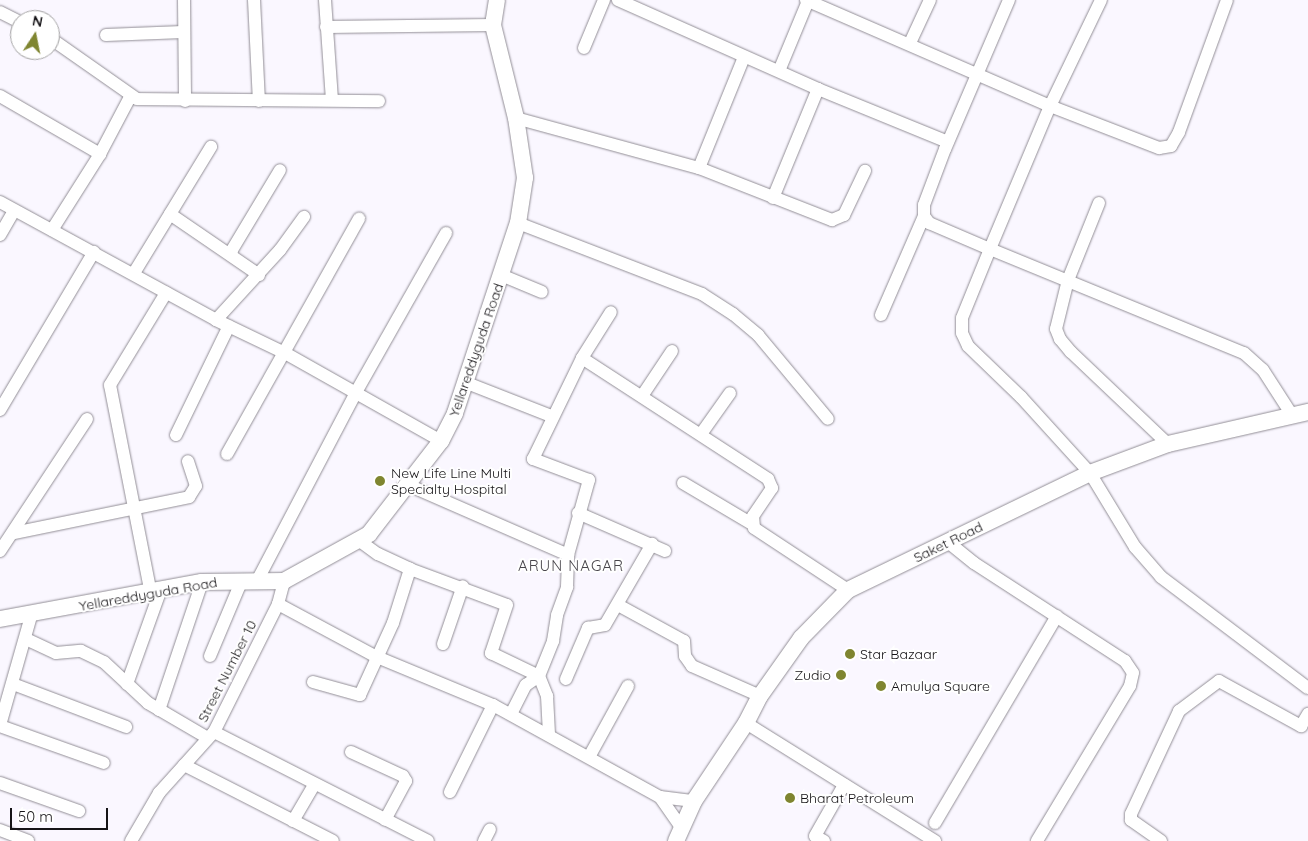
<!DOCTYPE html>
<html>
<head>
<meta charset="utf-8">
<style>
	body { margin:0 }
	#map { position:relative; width:1308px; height:841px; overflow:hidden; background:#faf7ff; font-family:Quicksand,sans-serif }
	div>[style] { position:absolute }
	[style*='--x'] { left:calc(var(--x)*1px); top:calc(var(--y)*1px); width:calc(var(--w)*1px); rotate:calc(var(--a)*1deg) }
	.roads { filter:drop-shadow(0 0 1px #928e96) drop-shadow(0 0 1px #928e96) }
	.minor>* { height:12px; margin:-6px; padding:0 6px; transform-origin:6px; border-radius:6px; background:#fff }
	.tertiary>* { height:16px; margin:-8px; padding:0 8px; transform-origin:8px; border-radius:8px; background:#fff }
	.dots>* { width:14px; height:14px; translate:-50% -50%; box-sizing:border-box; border:2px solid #fff; border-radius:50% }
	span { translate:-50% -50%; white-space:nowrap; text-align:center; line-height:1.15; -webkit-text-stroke:4px #fff; paint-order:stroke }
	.street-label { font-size:14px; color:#161417 }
	.poi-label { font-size:14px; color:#161417 }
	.left { translate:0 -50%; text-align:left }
	.right { translate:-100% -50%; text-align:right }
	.neighbourhood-label { font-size:15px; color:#49464c; letter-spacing:1px }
	.north { position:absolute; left:10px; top:10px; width:50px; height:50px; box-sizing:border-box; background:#fff; border:1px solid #a2a1a2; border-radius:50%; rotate:11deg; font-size:14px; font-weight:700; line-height:20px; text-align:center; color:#161417 }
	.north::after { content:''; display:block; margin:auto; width:18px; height:22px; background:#7f8530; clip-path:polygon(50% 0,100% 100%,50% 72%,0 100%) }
	.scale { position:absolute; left:10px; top:808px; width:98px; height:22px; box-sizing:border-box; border:2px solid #161417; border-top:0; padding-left:6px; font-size:15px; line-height:18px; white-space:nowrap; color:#161417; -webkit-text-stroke:4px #fff; paint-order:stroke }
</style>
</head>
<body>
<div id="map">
	<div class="roads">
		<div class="minor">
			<i style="--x:184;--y:0;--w:101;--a:89.4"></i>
			<i style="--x:254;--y:0;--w:101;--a:87.2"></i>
			<i style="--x:325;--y:0;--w:100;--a:86"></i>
			<i style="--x:618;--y:0;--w:219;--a:24"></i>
			<i style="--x:818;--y:89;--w:140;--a:22.2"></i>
			<i style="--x:806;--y:0;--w:266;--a:23.5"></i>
			<i style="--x:1050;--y:106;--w:117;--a:21.1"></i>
			<i style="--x:1159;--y:148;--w:12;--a:-9"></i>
			<i style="--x:1171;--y:146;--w:16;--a:-60"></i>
			<i style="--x:1179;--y:132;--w:140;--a:-70"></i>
			<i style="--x:1009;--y:0;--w:162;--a:113.2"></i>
			<i style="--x:945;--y:149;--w:60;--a:110.6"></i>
			<i style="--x:924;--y:205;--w:11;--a:90"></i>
			<i style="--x:924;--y:216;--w:9;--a:54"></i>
			<i style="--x:929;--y:223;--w:66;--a:23.1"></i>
			<i style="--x:990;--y:249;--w:274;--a:22.3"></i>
			<i style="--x:1244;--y:353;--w:25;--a:42"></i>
			<i style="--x:1263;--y:370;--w:54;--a:57.2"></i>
			<i style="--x:1101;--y:0;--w:118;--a:115.7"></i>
			<i style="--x:1050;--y:106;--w:155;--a:112.8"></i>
			<i style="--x:990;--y:249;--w:74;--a:112.1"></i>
			<i style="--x:962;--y:318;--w:15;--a:90"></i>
			<i style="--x:962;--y:333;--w:14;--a:65"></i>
			<i style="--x:968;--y:346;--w:74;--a:43.9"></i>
			<i style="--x:1021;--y:397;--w:103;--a:47.8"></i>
			<i style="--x:1090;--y:473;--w:87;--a:58.7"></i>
			<i style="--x:1135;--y:547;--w:40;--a:49"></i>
			<i style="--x:1161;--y:577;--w:184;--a:37.1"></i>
			<i style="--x:0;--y:12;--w:22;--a:27"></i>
			<i style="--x:326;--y:27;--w:167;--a:-0.7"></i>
			<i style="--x:106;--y:35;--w:77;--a:-2.2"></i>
			<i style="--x:50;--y:38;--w:106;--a:35"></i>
			<i style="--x:137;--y:99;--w:242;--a:0.5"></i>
			<i style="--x:910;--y:43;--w:47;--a:-65.1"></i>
			<i style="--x:584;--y:48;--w:52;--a:-67.4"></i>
			<i style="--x:779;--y:71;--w:76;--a:-67.5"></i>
			<i style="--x:0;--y:96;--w:116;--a:30.1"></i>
			<i style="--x:516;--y:118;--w:190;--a:15.3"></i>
			<i style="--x:699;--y:168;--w:143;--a:21.4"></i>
			<i style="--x:832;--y:220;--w:13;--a:-23"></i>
			<i style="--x:844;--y:215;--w:49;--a:-64.5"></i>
			<i style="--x:699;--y:168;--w:120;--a:-67.9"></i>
			<i style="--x:773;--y:198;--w:118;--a:-67.6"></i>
			<i style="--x:0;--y:202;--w:246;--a:28.6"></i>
			<i style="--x:216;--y:320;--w:76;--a:25.6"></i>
			<i style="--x:285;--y:353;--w:179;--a:29.4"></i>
			<i style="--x:1099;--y:203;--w:83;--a:111.9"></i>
			<i style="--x:1068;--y:280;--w:50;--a:103.8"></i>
			<i style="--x:1056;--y:329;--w:11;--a:68"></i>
			<i style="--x:1060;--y:339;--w:17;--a:50"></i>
			<i style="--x:1071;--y:352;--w:134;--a:43.5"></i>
			<i style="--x:170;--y:214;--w:108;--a:34.4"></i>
			<i style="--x:518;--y:223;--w:197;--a:21.1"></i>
			<i style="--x:702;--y:294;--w:37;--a:33"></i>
			<i style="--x:733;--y:314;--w:33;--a:40"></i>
			<i style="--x:758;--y:335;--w:109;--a:50.2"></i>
			<i style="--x:52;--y:230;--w:90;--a:-57.7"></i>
			<i style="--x:100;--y:154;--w:64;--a:-62.2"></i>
			<i style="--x:0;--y:235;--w:28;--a:-60"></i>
			<i style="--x:231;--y:255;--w:5;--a:-79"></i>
			<i style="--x:232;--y:250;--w:93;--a:-59"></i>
			<i style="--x:134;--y:273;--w:148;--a:-58.6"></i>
			<i style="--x:501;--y:275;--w:44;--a:22.5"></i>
			<i style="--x:881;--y:315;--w:108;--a:-66.5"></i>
			<i style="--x:216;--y:320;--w:95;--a:-47.6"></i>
			<i style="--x:280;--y:250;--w:41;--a:-54"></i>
			<i style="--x:582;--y:358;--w:222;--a:33"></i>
			<i style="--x:768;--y:479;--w:10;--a:66"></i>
			<i style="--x:772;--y:488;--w:34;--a:124"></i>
			<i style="--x:753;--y:516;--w:12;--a:85"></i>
			<i style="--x:754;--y:528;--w:113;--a:33.4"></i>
			<i style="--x:467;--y:383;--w:90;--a:21.4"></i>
			<i style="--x:642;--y:396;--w:54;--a:-56.3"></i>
			<i style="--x:0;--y:410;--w:184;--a:-59.3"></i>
			<i style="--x:701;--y:434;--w:50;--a:-54.7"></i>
			<i style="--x:176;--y:435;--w:121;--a:-64.1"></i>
			<i style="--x:227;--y:454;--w:270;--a:-60.7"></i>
			<i style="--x:683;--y:483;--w:80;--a:30.7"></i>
			<i style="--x:408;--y:485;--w:175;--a:23.6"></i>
			<i style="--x:578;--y:513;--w:95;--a:23.6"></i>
			<i style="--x:14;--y:533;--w:179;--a:-11.6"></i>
			<i style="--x:189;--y:497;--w:13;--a:-58"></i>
			<i style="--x:196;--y:486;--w:26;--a:-108"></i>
			<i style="--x:357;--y:539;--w:26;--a:36"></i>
			<i style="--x:378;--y:554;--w:35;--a:25"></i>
			<i style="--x:410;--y:569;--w:103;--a:20.4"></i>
			<i style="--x:507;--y:605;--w:51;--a:108.4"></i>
			<i style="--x:491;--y:653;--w:53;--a:25.6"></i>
			<i style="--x:539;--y:676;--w:22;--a:68"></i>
			<i style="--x:547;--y:696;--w:37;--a:87"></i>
			<i style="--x:948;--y:542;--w:33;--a:39"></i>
			<i style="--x:974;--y:563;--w:180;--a:33"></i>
			<i style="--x:1125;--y:661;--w:14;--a:56"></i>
			<i style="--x:1133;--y:673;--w:13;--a:103"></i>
			<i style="--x:1130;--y:686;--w:181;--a:121"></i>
			<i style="--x:0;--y:551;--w:158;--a:-56.6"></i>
			<i style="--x:257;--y:581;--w:211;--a:-62.3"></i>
			<i style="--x:355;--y:394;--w:185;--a:-60.5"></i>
			<i style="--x:151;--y:594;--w:213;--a:-101.1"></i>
			<i style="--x:110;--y:385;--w:108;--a:-58.7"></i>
			<i style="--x:278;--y:604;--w:112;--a:28.2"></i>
			<i style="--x:377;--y:657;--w:126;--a:22.5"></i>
			<i style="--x:493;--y:705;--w:191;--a:28.9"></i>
			<i style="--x:660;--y:797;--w:34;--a:7"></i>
			<i style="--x:618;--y:605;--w:75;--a:28.6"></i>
			<i style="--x:684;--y:641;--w:15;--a:86"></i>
			<i style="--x:685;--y:656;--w:12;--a:55"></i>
			<i style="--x:692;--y:666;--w:74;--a:23.8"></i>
			<i style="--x:26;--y:639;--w:33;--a:25"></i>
			<i style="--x:56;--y:653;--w:25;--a:-5"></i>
			<i style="--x:81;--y:651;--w:25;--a:26"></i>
			<i style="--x:104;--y:662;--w:60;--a:43"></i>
			<i style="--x:148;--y:703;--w:69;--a:30.3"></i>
			<i style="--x:443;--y:644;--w:61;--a:-71"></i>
			<i style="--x:210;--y:656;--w:82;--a:-67.2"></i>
			<i style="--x:566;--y:679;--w:56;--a:-66.7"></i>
			<i style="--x:588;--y:628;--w:17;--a:-10"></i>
			<i style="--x:605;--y:625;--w:94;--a:-59.9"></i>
			<i style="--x:313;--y:682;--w:49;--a:15.5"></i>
			<i style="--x:360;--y:695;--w:79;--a:-65.4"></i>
			<i style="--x:393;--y:623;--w:57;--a:-72.5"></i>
			<i style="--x:13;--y:684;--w:121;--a:20.8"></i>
			<i style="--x:127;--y:684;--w:98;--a:-70.3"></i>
			<i style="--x:159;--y:710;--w:135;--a:-71.4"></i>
			<i style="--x:511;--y:714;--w:33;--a:-63"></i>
			<i style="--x:526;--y:685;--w:16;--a:-35"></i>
			<i style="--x:539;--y:676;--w:38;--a:-68"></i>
			<i style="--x:553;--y:641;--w:26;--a:-81"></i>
			<i style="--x:557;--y:615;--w:30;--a:-70"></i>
			<i style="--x:567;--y:587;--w:32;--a:-88"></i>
			<i style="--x:568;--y:555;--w:78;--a:-74.4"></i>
			<i style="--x:589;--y:480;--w:60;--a:-159.4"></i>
			<i style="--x:533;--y:459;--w:112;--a:-64.1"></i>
			<i style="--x:582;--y:358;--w:54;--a:-57.8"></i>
			<i style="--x:746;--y:723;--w:223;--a:32"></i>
			<i style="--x:0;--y:725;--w:116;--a:-74.1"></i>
			<i style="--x:0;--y:726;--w:110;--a:19.6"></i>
			<i style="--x:214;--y:732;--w:240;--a:27"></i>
			<i style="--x:351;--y:752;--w:57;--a:24.8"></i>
			<i style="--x:403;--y:776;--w:6;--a:59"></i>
			<i style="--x:406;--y:781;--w:44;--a:118.3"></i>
			<i style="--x:589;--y:757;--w:81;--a:-61.2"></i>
			<i style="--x:184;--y:765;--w:167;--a:27"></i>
			<i style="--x:0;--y:783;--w:84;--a:19.5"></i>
			<i style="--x:450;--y:792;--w:97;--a:-63.7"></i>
			<i style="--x:660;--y:797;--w:39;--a:55"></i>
			<i style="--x:293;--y:821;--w:42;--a:-59.7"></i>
			<i style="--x:935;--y:823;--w:240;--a:-59.5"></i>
			<i style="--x:0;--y:830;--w:30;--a:21"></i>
			<i style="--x:131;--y:841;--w:56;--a:-59.7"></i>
			<i style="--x:159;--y:793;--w:82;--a:-48"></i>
			<i style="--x:214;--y:732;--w:143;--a:-63.4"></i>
			<i style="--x:278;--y:604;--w:24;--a:-75"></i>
			<i style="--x:484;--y:841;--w:13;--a:-63"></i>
			<i style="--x:824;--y:841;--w:10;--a:-151"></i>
			<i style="--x:815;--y:836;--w:59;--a:-60.4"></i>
			<i style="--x:1161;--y:841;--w:37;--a:-145"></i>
			<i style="--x:1131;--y:820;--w:6;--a:-90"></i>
			<i style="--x:1131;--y:814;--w:114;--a:-65"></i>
			<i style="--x:1179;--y:711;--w:50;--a:-36.9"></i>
			<i style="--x:1219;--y:681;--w:94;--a:28.8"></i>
			<i style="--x:1301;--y:726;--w:14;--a:-60"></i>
		</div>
		<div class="tertiary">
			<i style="--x:0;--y:619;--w:205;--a:-10.4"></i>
			<i style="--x:202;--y:582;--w:82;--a:-0.7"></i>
			<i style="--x:284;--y:581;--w:97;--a:-28.9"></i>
			<i style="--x:369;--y:534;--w:118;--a:-52.3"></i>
			<i style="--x:441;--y:441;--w:31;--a:-63"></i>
			<i style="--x:455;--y:413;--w:200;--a:-71.7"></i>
			<i style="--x:518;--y:223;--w:46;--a:-81.2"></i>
			<i style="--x:525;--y:178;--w:61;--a:-98.5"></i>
			<i style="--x:516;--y:118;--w:96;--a:-103.9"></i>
			<i style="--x:493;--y:25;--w:25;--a:-81"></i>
			<i style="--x:676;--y:841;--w:44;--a:-65.8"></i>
			<i style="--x:694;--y:801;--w:94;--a:-56.3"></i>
			<i style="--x:746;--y:723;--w:30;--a:-63"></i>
			<i style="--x:760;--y:696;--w:71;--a:-54.7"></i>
			<i style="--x:801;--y:638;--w:67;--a:-45.6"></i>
			<i style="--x:848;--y:590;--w:269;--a:-25.8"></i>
			<i style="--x:1090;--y:473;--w:83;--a:-20.4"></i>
			<i style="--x:1168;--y:444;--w:144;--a:-12.9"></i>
		</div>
	</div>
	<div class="dots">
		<i style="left:380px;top:481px;background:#7f8530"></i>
		<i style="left:850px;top:654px;background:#7f8530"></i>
		<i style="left:841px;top:675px;background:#7f8530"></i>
		<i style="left:881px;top:686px;background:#7f8530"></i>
		<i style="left:790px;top:798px;background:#7f8530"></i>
	</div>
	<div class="street-label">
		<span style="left:476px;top:350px;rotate:-71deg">Yellareddyguda Road</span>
		<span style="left:948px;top:542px;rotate:-26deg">Saket Road</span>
		<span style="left:148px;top:594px;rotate:-10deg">Yellareddyguda Road</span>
		<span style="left:227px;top:671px;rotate:-63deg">Street Number 10</span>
	</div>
	<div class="poi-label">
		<span class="left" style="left:391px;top:481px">New Life Line Multi<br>Specialty Hospital</span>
		<span class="left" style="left:860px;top:654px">Star Bazaar</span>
		<span class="right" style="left:831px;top:675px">Zudio</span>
		<span class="left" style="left:891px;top:686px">Amulya Square</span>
		<span class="left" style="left:800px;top:798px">Bharat Petroleum</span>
	</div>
	<div class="neighbourhood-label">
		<span style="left:571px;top:566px">ARUN NAGAR</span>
	</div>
	<div class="north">N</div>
	<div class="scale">50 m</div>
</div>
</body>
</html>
